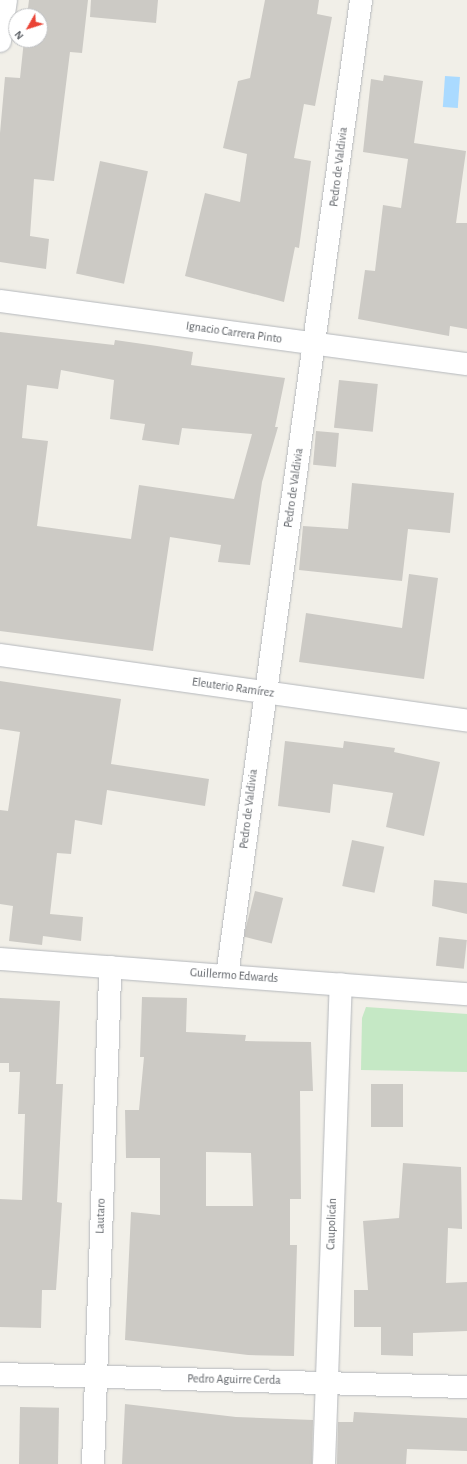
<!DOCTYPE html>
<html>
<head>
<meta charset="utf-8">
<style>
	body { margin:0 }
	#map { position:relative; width:467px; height:1464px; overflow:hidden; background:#f1efe8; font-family:"Alegreya Sans",sans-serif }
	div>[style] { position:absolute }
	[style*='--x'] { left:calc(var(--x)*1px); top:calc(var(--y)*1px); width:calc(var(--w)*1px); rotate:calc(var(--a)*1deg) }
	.green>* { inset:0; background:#c5e8c5 }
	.water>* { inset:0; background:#aadaff; transform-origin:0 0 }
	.building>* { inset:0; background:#cccac5; transform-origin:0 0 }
	.roads { filter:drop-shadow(0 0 1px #b5b8bc) drop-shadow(0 0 1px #b5b8bc) }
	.minor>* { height:22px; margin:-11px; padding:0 11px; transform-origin:11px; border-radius:11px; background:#fff }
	span { translate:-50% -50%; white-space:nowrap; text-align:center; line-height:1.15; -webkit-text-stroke:4px #fff; paint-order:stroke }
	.street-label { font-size:12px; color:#5f6368 }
	.north { position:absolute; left:8px; top:8px; width:40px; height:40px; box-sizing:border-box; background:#fff; border:1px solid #bfc1c3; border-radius:50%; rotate:231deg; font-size:11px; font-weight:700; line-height:16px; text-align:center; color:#5f6368 }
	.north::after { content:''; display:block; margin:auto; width:14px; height:18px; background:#ea4335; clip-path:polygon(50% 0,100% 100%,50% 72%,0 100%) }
</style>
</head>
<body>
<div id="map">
	<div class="green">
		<i style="clip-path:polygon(366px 1007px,467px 1014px,467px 1072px,361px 1070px,362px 1018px)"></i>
	</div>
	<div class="water">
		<i style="left:445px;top:76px;width:15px;height:31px;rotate:4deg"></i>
	</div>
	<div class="building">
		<i style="clip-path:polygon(29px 0,88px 0,82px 53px,70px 52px,54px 181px,34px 179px,30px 236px,49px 239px,46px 269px,0 262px,0 133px,5px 77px,20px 78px,24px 40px,40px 40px,40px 16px,27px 16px)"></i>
		<i style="clip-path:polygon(91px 0,158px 0,156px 23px,90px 17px)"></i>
		<i style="clip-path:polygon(265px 0,319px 0,317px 14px,332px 17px,315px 106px,304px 104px,294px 158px,311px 161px,299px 248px,295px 247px,284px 302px,185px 276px,205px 193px,240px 202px,247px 154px,223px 148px,238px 81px,250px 78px)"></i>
		<i style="clip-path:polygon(384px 75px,423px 81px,414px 143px,466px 151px,456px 223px,467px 223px,467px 329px,450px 326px,449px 336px,358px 319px,365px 270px,375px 271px,383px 205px,401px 208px,408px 159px,363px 152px,371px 79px,383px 81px)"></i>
		<i style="left:100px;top:161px;width:49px;height:115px;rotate:12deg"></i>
		<i style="clip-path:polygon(evenodd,0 332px,114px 345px,115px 340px,157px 346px,193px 352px,191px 365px,285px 378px,275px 427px,278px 427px,262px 482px,250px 565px,218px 562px,221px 545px,170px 537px,153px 651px,0 631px,0 332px,61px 370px,114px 380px,110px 419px,145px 424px,142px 440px,179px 445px,182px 428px,252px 434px,234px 499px,139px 485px,131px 539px,37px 526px,48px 441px,22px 438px,27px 385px,58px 389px,61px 370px)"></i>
		<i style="left:339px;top:380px;width:39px;height:48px;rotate:6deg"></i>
		<i style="left:316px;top:431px;width:23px;height:34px;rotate:5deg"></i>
		<i style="clip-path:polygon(352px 483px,454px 493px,450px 533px,408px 529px,402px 581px,299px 570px,303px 526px,348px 529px)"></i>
		<i style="clip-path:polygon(409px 574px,438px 578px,424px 679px,299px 662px,306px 613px,402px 628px)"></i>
		<i style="clip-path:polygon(0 681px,121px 699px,111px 764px,209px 779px,205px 806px,107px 790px,102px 825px,75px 820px,71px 854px,57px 853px,50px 914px,83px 917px,81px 941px,43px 936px,42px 945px,9px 941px,13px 906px,0 904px,0 810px,8px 811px,20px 732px,0 729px)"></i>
		<i style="clip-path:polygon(285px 741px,343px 748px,344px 741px,395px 748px,394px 752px,440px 762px,424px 836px,386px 827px,393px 793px,333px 784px,330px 813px,278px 806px)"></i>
		<i style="left:352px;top:840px;width:33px;height:47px;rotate:12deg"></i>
		<i style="clip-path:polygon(434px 880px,467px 883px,467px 914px,432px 906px)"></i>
		<i style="left:255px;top:891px;width:29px;height:47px;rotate:14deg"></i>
		<i style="left:439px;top:937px;width:28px;height:29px;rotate:6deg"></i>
		<i style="clip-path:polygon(evenodd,142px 997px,187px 998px,186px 1032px,246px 1035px,245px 1041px,311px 1042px,313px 1091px,300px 1091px,301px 1199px,290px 1199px,290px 1245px,297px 1245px,294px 1356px,248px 1355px,125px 1340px,131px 1212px,160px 1215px,160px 1158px,126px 1158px,125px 1110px,139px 1110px,144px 1057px,140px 1057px,142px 997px,206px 1152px,251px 1153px,253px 1206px,206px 1206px,206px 1152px)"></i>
		<i style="clip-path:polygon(0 998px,60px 1001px,56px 1084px,63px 1084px,57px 1202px,62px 1203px,60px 1234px,56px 1290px,42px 1290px,41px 1328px,0 1327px,0 1199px,22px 1200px,25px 1114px,18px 1114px,20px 1072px,9px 1072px,9px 1063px,0 1063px)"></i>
		<i style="left:371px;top:1084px;width:32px;height:43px"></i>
		<i style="clip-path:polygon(403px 1163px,461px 1167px,462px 1229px,448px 1228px,446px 1283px,467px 1282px,467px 1331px,413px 1333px,413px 1356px,381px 1355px,381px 1327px,354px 1327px,354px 1290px,368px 1290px,363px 1221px,399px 1218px)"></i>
		<i style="clip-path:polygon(125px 1404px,236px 1417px,313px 1420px,312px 1464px,122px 1464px)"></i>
		<i style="left:20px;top:1407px;width:39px;height:57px;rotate:1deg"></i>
		<i style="clip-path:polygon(354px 1412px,467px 1418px,467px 1451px,407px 1449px,406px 1464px,337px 1464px,338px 1422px,353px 1422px)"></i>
	</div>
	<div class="roads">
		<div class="minor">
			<i style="--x:0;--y:41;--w:41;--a:-81.7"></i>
			<i style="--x:0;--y:301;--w:471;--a:7.7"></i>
			<i style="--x:0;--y:655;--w:472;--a:8"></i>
			<i style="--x:0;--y:959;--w:468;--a:4.3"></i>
			<i style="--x:227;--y:976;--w:985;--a:-82.18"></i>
			<i style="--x:0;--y:1374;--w:467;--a:1.6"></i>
			<i style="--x:93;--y:1464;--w:497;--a:-88"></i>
			<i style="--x:324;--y:1464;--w:480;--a:-88"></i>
		</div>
	</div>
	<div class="street-label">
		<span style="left:339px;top:167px;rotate:-83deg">Pedro de Valdivia</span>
		<span style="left:234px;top:333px;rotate:8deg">Ignacio Carrera Pinto</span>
		<span style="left:294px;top:488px;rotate:-82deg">Pedro de Valdivia</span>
		<span style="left:233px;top:688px;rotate:8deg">Eleuterio Ramírez</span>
		<span style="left:249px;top:809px;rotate:-83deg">Pedro de Valdivia</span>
		<span style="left:234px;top:976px;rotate:4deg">Guillermo Edwards</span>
		<span style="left:101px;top:1216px;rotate:-88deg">Lautaro</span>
		<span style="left:332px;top:1224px;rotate:-88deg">Caupolicán</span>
		<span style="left:234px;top:1380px;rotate:1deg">Pedro Aguirre Cerda</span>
	</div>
	<div class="north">N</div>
</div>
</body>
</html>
